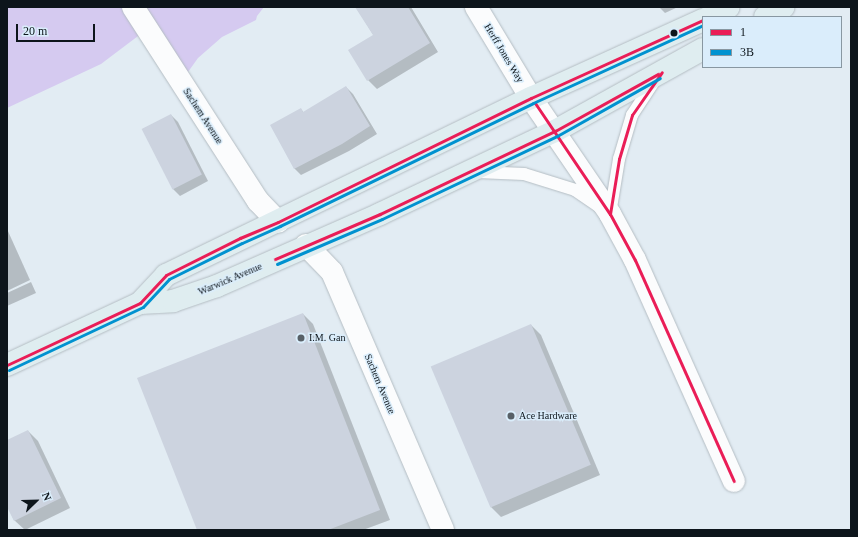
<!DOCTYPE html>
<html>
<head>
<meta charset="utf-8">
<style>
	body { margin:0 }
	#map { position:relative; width:858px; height:537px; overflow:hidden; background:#e2ecf3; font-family:"Times New Roman",serif }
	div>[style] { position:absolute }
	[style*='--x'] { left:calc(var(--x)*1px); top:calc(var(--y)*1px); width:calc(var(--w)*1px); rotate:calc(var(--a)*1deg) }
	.green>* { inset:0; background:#d5caf0 }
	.shadow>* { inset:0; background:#0003 }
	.building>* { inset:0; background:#ccd3df; transform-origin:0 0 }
	.roads { filter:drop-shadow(0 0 1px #b4bdc3) drop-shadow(0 0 1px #b4bdc3) }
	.service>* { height:12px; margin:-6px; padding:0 6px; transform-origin:6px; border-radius:6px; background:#fbfcfd }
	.minor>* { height:22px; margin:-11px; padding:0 11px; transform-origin:11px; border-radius:11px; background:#fbfcfd }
	.primary>* { height:22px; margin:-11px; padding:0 11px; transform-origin:11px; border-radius:11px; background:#dfedf0 }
	.bus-1>* { height:3px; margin:-1.5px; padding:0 1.5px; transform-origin:1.5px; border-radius:1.5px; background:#ea1d57 }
	.bus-2>* { height:3px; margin:-1.5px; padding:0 1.5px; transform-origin:1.5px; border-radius:1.5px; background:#0092d0 }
	.dots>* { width:11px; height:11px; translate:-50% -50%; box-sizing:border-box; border:2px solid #daedfb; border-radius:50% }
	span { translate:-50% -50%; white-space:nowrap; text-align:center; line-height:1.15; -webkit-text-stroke:3px #daedfb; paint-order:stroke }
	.street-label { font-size:10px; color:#0d151b }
	.poi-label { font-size:10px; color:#0d151b }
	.left { translate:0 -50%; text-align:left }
	.frame { position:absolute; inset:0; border:8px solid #0d151b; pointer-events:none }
	.legend { position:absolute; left:702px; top:16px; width:140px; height:52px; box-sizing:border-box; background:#daedfb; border:1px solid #8897a1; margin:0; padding:5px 7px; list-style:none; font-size:12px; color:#0d151b }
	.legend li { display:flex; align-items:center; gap:8px; height:20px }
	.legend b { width:20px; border:1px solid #8897a1 }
	.north { position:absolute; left:16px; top:481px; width:40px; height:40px; -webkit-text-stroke:3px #daedfb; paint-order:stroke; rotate:67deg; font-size:11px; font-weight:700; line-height:16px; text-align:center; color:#0d151b }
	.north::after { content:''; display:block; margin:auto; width:14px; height:18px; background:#0d151b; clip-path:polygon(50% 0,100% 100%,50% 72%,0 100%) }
	.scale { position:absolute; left:16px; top:24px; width:79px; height:18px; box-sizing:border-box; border:2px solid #0d151b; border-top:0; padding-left:5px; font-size:12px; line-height:14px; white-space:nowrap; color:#0d151b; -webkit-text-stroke:3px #daedfb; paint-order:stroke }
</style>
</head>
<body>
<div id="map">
	<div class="green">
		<i style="clip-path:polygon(7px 7px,264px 7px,257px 16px,256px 20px,222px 37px,198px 58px,183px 79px,146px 30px,101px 64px,7px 108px)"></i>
	</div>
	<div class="shadow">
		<i style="clip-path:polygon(356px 7px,411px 7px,438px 52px,377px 89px,368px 80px,374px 36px)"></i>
		<i style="clip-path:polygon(659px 7px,678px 7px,665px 13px)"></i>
		<i style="clip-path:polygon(346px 87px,353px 94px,377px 134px,349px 151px,301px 175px,294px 168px,301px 109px,304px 113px)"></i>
		<i style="clip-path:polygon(171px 115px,178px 122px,208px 181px,180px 196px,173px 189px,143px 129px)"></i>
		<i style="clip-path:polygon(7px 229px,30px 280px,7px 291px)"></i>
		<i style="clip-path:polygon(31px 282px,36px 293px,7px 306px,7px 293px)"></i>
		<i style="clip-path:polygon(303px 314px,313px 324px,390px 520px,363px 530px,198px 530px)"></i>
		<i style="clip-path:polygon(531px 325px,541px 335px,600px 475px,501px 517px,491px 507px,432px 367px)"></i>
		<i style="clip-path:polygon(28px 431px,38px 441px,70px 508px,25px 530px,14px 520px,7px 505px,7px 441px)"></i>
	</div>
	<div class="building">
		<i style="clip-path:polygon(355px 7px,408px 7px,430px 43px,367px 81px,348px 50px,373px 35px)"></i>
		<i style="clip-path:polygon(346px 86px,370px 126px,342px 144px,294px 169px,270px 125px,301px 108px,303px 112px)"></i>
		<i style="left:171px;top:114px;width:68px;height:33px;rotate:63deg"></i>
		<i style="clip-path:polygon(303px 313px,380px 510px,328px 530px,197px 530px,137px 378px)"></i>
		<i style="left:531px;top:324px;width:153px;height:109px;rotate:67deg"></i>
		<i style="clip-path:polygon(28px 430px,61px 498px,14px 521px,7px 507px,7px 440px)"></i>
	</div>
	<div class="roads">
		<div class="service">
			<i style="--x:478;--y:172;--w:46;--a:2.5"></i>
			<i style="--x:524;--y:174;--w:53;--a:17.4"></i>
			<i style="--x:575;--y:190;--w:42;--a:34.4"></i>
			<i style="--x:610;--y:214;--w:56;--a:-80.7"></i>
			<i style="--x:619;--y:159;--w:46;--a:-73.5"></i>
			<i style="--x:632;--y:115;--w:42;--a:-56.7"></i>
		</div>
		<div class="minor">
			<i style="--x:133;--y:7;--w:231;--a:57.2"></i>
			<i style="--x:258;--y:201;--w:29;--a:46"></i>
			<i style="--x:476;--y:7;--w:106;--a:58.9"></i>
			<i style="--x:531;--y:98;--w:140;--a:55.7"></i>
			<i style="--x:610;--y:214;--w:52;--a:61.5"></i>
			<i style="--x:635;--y:260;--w:242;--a:65.9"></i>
			<i style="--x:306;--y:245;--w:37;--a:46"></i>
			<i style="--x:332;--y:272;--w:281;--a:66.7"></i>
		</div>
		<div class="primary">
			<i style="--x:709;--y:17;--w:22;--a:-27"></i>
			<i style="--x:765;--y:17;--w:21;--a:-28"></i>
			<i style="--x:140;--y:303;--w:38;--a:-47"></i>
			<i style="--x:166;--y:275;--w:406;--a:-25.9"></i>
			<i style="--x:531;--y:98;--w:189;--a:-24.4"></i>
			<i style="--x:7;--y:365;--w:147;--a:-25"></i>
			<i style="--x:140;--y:303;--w:33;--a:-3"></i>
			<i style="--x:173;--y:301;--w:46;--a:-18.8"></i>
			<i style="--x:217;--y:286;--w:178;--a:-23.8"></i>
			<i style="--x:380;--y:214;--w:194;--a:-25.4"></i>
			<i style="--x:555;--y:131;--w:169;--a:-29"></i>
		</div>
	</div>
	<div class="bus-1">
		<i style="--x:535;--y:103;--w:134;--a:56"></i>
		<i style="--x:610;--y:214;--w:52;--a:61.5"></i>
		<i style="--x:635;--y:260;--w:242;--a:65.9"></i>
		<i style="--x:610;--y:214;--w:56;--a:-80.7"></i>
		<i style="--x:619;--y:159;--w:46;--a:-73.5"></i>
		<i style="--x:632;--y:115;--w:52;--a:-55.1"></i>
		<i style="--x:275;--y:259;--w:114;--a:-23.2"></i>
		<i style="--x:380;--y:214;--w:194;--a:-25.4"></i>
		<i style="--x:555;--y:131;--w:118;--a:-29"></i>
		<i style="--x:7;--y:365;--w:147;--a:-25"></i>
		<i style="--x:140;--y:303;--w:38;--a:-47"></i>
		<i style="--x:166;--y:275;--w:83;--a:-26.6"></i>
		<i style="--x:240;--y:238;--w:41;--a:-22.8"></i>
		<i style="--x:278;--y:222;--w:282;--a:-26.1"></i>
		<i style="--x:531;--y:98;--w:189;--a:-24.4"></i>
	</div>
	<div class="bus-2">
		<i style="--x:277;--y:264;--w:114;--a:-23.2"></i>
		<i style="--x:382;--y:219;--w:194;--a:-25.4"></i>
		<i style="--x:557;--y:136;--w:118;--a:-29.4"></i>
		<i style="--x:9;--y:370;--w:148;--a:-25.2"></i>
		<i style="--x:143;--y:307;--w:38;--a:-47"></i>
		<i style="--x:169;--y:279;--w:81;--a:-26.3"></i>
		<i style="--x:242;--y:243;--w:42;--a:-24.1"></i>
		<i style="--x:280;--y:226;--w:281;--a:-25.9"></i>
		<i style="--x:533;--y:103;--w:187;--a:-24.6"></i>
	</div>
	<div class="dots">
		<i style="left:674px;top:33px;background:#0d151b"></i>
		<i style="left:301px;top:338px;background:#586067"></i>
		<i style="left:511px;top:416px;background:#586067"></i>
	</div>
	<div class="street-label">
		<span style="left:504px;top:53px;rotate:59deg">Herff Jones Way</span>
		<span style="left:203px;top:116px;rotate:57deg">Sachem Avenue</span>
		<span style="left:230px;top:279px;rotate:-23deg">Warwick Avenue</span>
		<span style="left:380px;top:384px;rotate:67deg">Sachem Avenue</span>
	</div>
	<div class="poi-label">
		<span class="left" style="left:309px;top:338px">I.M. Gan</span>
		<span class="left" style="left:519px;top:416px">Ace Hardware</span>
	</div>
	<div class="frame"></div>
	<ul class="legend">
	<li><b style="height:5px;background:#ea1d57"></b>1</li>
	<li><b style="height:5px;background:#0092d0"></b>3B</li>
	</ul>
	<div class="north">N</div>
	<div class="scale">20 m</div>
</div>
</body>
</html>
